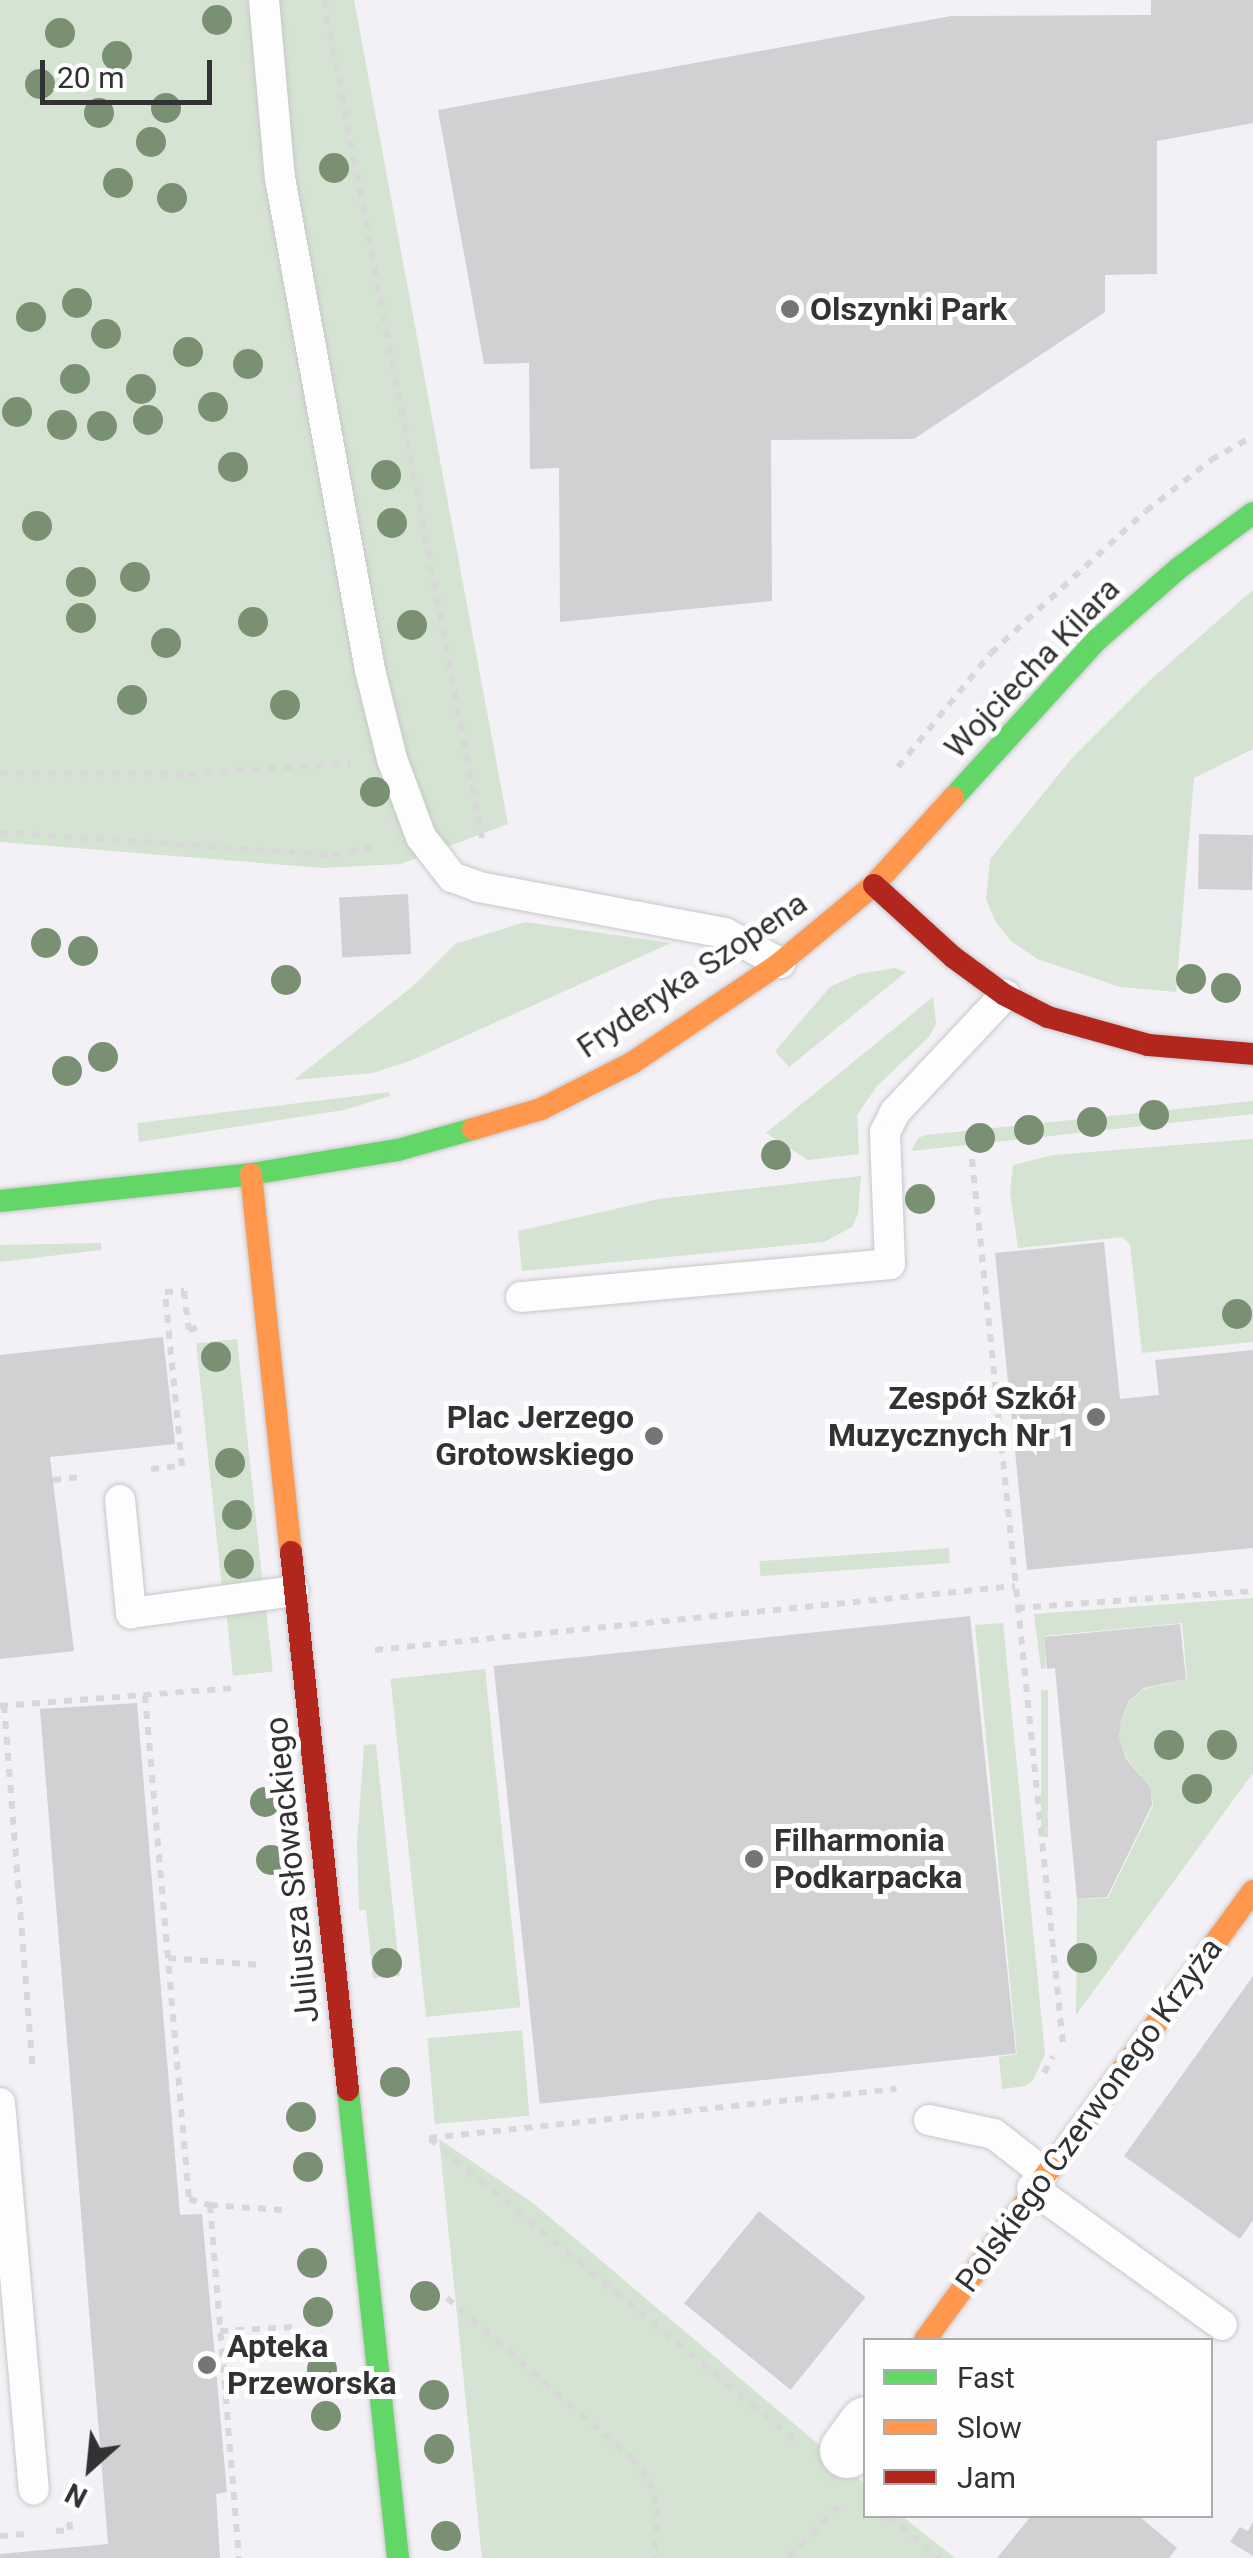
<!DOCTYPE html>
<html>
<head>
<meta charset="utf-8">
<style>
	body { margin:0 }
	#map { position:relative; width:1253px; height:2558px; overflow:hidden; background:#f3f1f5; font-family:Roboto,sans-serif }
	div>[style] { position:absolute }
	[style*='--x'] { left:calc(var(--x)*1px); top:calc(var(--y)*1px); width:calc(var(--w)*1px); rotate:calc(var(--a)*1deg) }
	.green>* { inset:0; background:#d4e3d2; transform-origin:0 0 }
	.building>* { inset:0; background:#d1d0d3; transform-origin:0 0 }
	.path>* { height:6px; margin-top:-3px; transform-origin:0; background:repeating-linear-gradient(90deg,#d8d8d9 0 8px,transparent 0 16px) }
	.roads { filter:drop-shadow(0 0 2px #c9c7ca) drop-shadow(0 0 2px #c9c7ca) }
	.lane>* { height:30px; margin:-15px; padding:0 15px; transform-origin:15px; border-radius:15px; background:#fdfdfe }
	.street>* { height:55px; margin:-27.5px; padding:0 27.5px; transform-origin:27.5px; border-radius:27.5px; background:#fdfdfe }
	.fast>* { height:22px; margin:-11px; padding:0 11px; transform-origin:11px; border-radius:11px; background:#63d668 }
	.slow>* { height:22px; margin:-11px; padding:0 11px; transform-origin:11px; border-radius:11px; background:#ff974d }
	.jam>* { height:22px; margin:-11px; padding:0 11px; transform-origin:11px; border-radius:11px; background:#b3261e }
	.trees>* { width:30px; height:30px; margin:-15px; border-radius:50%; background:#799073 }
	.dots>* { width:28px; height:28px; translate:-50% -50%; box-sizing:border-box; border:5px solid #fefeff; border-radius:50% }
	span { translate:-50% -50%; white-space:nowrap; text-align:center; line-height:1.15; -webkit-text-stroke:10px #fefeff; paint-order:stroke }
	.poi-label { font-size:32px; color:#323133; font-weight:700 }
	.left { translate:0 -50%; text-align:left }
	.right { translate:-100% -50%; text-align:right }
	.street-label { font-size:32px; color:#323133 }
	.legend { position:absolute; left:863px; top:2338px; width:350px; height:180px; box-sizing:border-box; background:#fefeff; border:2px solid #acacad; margin:0; padding:12px 18px; list-style:none; font-size:30px; color:#323133 }
	.legend li { display:flex; align-items:center; gap:20px; height:50px }
	.legend b { width:50px; border:2px solid #acacad }
	.north { position:absolute; left:40px; top:2418px; width:100px; height:100px; -webkit-text-stroke:8px #fefeff; paint-order:stroke; rotate:207deg; font-size:28px; font-weight:700; line-height:40px; text-align:center; color:#323133 }
	.north::after { content:''; display:block; margin:auto; width:35px; height:45px; background:#323133; clip-path:polygon(50% 0,100% 100%,50% 72%,0 100%) }
	.scale { position:absolute; left:40px; top:60px; width:172px; height:45px; box-sizing:border-box; border:5px solid #323133; border-top:0; padding-left:12px; font-size:30px; line-height:35px; white-space:nowrap; color:#323133; -webkit-text-stroke:8px #fefeff; paint-order:stroke }
</style>
</head>
<body>
<div id="map">
	<div class="green">
		<i style="clip-path:polygon(0 0,354px 0,508px 824px,401px 864px,323px 868px,0 842px)"></i>
		<i style="clip-path:polygon(1253px 590px,1253px 749px,1194px 778px,1176px 992px,1120px 987px,1037px 959px,1011px 941px,995px 921px,986px 899px,990px 859px,1072px 758px,1148px 682px)"></i>
		<i style="clip-path:polygon(525px 922px,671px 943px,410px 1061px,373px 1073px,294px 1080px,413px 986px,455px 944px)"></i>
		<i style="clip-path:polygon(895px 968px,906px 972px,789px 1067px,775px 1051px,830px 987px,858px 974px)"></i>
		<i style="clip-path:polygon(933px 997px,936px 1024px,929px 1037px,877px 1086px,857px 1115px,859px 1154px,808px 1160px,766px 1133px)"></i>
		<i style="clip-path:polygon(389px 1092px,390px 1096px,344px 1110px,139px 1142px,137px 1123px)"></i>
		<i style="clip-path:polygon(1253px 1101px,1253px 1114px,911px 1151px,918px 1138px,926px 1135px)"></i>
		<i style="clip-path:polygon(1253px 1139px,1253px 1342px,1142px 1353px,1130px 1244px,1122px 1237px,1018px 1248px,1010px 1192px,1013px 1165px,1053px 1155px)"></i>
		<i style="clip-path:polygon(861px 1176px,858px 1214px,852px 1227px,824px 1242px,522px 1271px,518px 1231px,659px 1199px)"></i>
		<i style="clip-path:polygon(101px 1243px,101px 1250px,0 1262px,0 1245px)"></i>
		<i style="left:237px;top:1339px;width:243px;height:41px;rotate:84deg"></i>
		<i style="left:949px;top:1548px;width:15px;height:190px;rotate:86deg"></i>
		<i style="clip-path:polygon(1253px 1598px,1253px 1773px,1076px 2015px,1077px 1899px,1108px 1898px,1153px 1806px,1151px 1788px,1127px 1759px,1119px 1738px,1121px 1723px,1128px 1703px,1144px 1689px,1187px 1679px,1182px 1623px,1044px 1636px,1046px 1668px,1041px 1669px,1034px 1614px)"></i>
		<i style="left:266px;top:1608px;width:64px;height:40px;rotate:84deg"></i>
		<i style="clip-path:polygon(1003px 1623px,1045px 2054px,1033px 2080px,1025px 2086px,1002px 2089px,999px 2057px,1017px 2054px,975px 1625px)"></i>
		<i style="left:485px;top:1669px;width:340px;height:95px;rotate:84deg"></i>
		<i style="left:1041px;top:1690px;width:7px;height:147px"></i>
		<i style="clip-path:polygon(376px 1744px,400px 1976px,373px 1978px,366px 1910px,359px 1910px,357px 1843px,364px 1745px)"></i>
		<i style="left:522px;top:2030px;width:86px;height:95px;rotate:85deg"></i>
		<i style="clip-path:polygon(439px 2139px,533px 2203px,865px 2484px,866px 2516px,902px 2516px,955px 2558px,482px 2558px)"></i>
	</div>
	<div class="building">
		<i style="clip-path:polygon(1151px 0,1253px 0,1253px 123px,1157px 141px,1157px 274px,1105px 275px,1105px 312px,914px 439px,771px 440px,772px 601px,560px 622px,559px 468px,530px 469px,529px 363px,484px 364px,438px 110px,951px 16px,1151px 15px)"></i>
		<i style="left:1199px;top:834px;width:54px;height:55px;rotate:1deg"></i>
		<i style="left:408px;top:894px;width:60px;height:69px;rotate:87deg"></i>
		<i style="clip-path:polygon(1104px 1242px,1120px 1399px,1159px 1395px,1155px 1360px,1253px 1350px,1253px 1548px,1027px 1570px,995px 1253px)"></i>
		<i style="clip-path:polygon(163px 1337px,175px 1444px,50px 1457px,74px 1651px,0 1659px,0 1355px)"></i>
		<i style="left:970px;top:1616px;width:440px;height:479px;rotate:84deg"></i>
		<i style="clip-path:polygon(1180px 1624px,1186px 1679px,1144px 1688px,1128px 1702px,1121px 1722px,1119px 1737px,1126px 1759px,1151px 1788px,1152px 1805px,1107px 1897px,1077px 1899px,1055px 1668px,1047px 1669px,1044px 1637px)"></i>
		<i style="clip-path:polygon(137px 1703px,180px 2215px,202px 2214px,227px 2492px,216px 2494px,220px 2558px,0 2558px,0 2554px,108px 2544px,40px 1709px)"></i>
		<i style="clip-path:polygon(1253px 1976px,1253px 2220px,1240px 2239px,1124px 2156px)"></i>
		<i style="left:759px;top:2211px;width:137px;height:119px;rotate:39deg"></i>
		<i style="clip-path:polygon(1031px 2516px,1139px 2516px,1177px 2548px,1169px 2558px,997px 2558px)"></i>
		<i style="clip-path:polygon(1253px 2522px,1253px 2556px,1230px 2542px,1240px 2527px,1248px 2531px)"></i>
	</div>
	<div class="path">
		<i style="--x:324;--y:0;--w:853;--a:79.32"></i>
		<i style="--x:898;--y:767;--w:147;--a:-50.8"></i>
		<i style="--x:991;--y:653;--w:210;--a:-42.5"></i>
		<i style="--x:1146;--y:511;--w:83;--a:-38.1"></i>
		<i style="--x:1211;--y:460;--w:48;--a:-29.7"></i>
		<i style="--x:0;--y:773;--w:188;--a:0.3"></i>
		<i style="--x:188;--y:774;--w:163;--a:-3.9"></i>
		<i style="--x:0;--y:832;--w:334;--a:4"></i>
		<i style="--x:333;--y:855;--w:45;--a:-11.6"></i>
		<i style="--x:972;--y:1159;--w:890;--a:84.13"></i>
		<i style="--x:151;--y:1469;--w:31;--a:-6"></i>
		<i style="--x:182;--y:1466;--w:175;--a:-95.6"></i>
		<i style="--x:165;--y:1292;--w:19;--a:-3"></i>
		<i style="--x:184;--y:1291;--w:39;--a:83"></i>
		<i style="--x:189;--y:1330;--w:15;--a:-16"></i>
		<i style="--x:53;--y:1480;--w:31;--a:-6"></i>
		<i style="--x:1017;--y:1608;--w:237;--a:-4.1"></i>
		<i style="--x:375;--y:1650;--w:643;--a:-5.71"></i>
		<i style="--x:145;--y:1695;--w:506;--a:85.01"></i>
		<i style="--x:189;--y:2199;--w:22;--a:16"></i>
		<i style="--x:210;--y:2205;--w:72;--a:4"></i>
		<i style="--x:4;--y:1705;--w:366;--a:85.5"></i>
		<i style="--x:0;--y:1706;--w:233;--a:-4.4"></i>
		<i style="--x:168;--y:1958;--w:91;--a:4.4"></i>
		<i style="--x:1044;--y:2073;--w:19;--a:-62"></i>
		<i style="--x:210;--y:2205;--w:354;--a:85.3"></i>
		<i style="--x:447;--y:2298;--w:245;--a:40.9"></i>
		<i style="--x:632;--y:2458;--w:29;--a:52"></i>
		<i style="--x:650;--y:2481;--w:29;--a:74"></i>
		<i style="--x:658;--y:2509;--w:49;--a:94.7"></i>
		<i style="--x:220;--y:2331;--w:75;--a:-3.1"></i>
		<i style="--x:794;--y:2439;--w:473;--a:-140.5"></i>
		<i style="--x:429;--y:2138;--w:470;--a:-6"></i>
		<i style="--x:887;--y:2516;--w:68;--a:38.4"></i>
		<i style="--x:56;--y:2531;--w:14;--a:-4"></i>
		<i style="--x:70;--y:2530;--w:14;--a:-94"></i>
		<i style="--x:0;--y:2536;--w:24;--a:-5"></i>
		<i style="--x:789;--y:2558;--w:74;--a:-46.1"></i>
	</div>
	<div class="roads">
		<div class="lane">
			<i style="--x:264;--y:0;--w:179;--a:84.9"></i>
			<i style="--x:280;--y:178;--w:500;--a:79.63"></i>
			<i style="--x:370;--y:670;--w:92;--a:76.1"></i>
			<i style="--x:392;--y:759;--w:83;--a:69.6"></i>
			<i style="--x:421;--y:837;--w:51;--a:52.2"></i>
			<i style="--x:452;--y:877;--w:29;--a:20"></i>
			<i style="--x:479;--y:887;--w:250;--a:10.6"></i>
			<i style="--x:725;--y:933;--w:63;--a:28.6"></i>
			<i style="--x:521;--y:1297;--w:370;--a:-5.1"></i>
			<i style="--x:890;--y:1264;--w:132;--a:-92.2"></i>
			<i style="--x:885;--y:1132;--w:22;--a:-63"></i>
			<i style="--x:895;--y:1112;--w:161;--a:-46.8"></i>
			<i style="--x:120;--y:1500;--w:114;--a:84.4"></i>
			<i style="--x:131;--y:1613;--w:164;--a:-7.7"></i>
			<i style="--x:0;--y:2103;--w:388;--a:85"></i>
			<i style="--x:929;--y:2120;--w:66;--a:12.2"></i>
			<i style="--x:994;--y:2134;--w:63;--a:38"></i>
			<i style="--x:1032;--y:2188;--w:234;--a:35.8"></i>
		</div>
		<div class="street">
			<i style="--x:847;--y:2450;--w:32;--a:-54"></i>
		</div>
		<div class="fast">
			<i style="--x:953;--y:798;--w:214;--a:-47.7"></i>
			<i style="--x:1097;--y:640;--w:109;--a:-41.3"></i>
			<i style="--x:1179;--y:568;--w:92;--a:-36.6"></i>
			<i style="--x:0;--y:1201;--w:252;--a:-6.1"></i>
			<i style="--x:251;--y:1174;--w:149;--a:-9.3"></i>
			<i style="--x:398;--y:1150;--w:78;--a:-15.6"></i>
			<i style="--x:348;--y:2090;--w:471;--a:83.9"></i>
		</div>
		<div class="slow">
			<i style="--x:473;--y:1129;--w:71;--a:-16.4"></i>
			<i style="--x:541;--y:1109;--w:102;--a:-26.8"></i>
			<i style="--x:632;--y:1063;--w:179;--a:-34"></i>
			<i style="--x:780;--y:963;--w:122;--a:-39.7"></i>
			<i style="--x:874;--y:885;--w:118;--a:-47.8"></i>
			<i style="--x:251;--y:1174;--w:380;--a:84"></i>
			<i style="--x:925;--y:2340;--w:556;--a:-53.85"></i>
		</div>
		<div class="jam">
			<i style="--x:874;--y:885;--w:107;--a:42.3"></i>
			<i style="--x:953;--y:957;--w:64;--a:36.2"></i>
			<i style="--x:1005;--y:995;--w:48;--a:27.1"></i>
			<i style="--x:1048;--y:1017;--w:104;--a:15.6"></i>
			<i style="--x:1148;--y:1045;--w:105;--a:4.9"></i>
			<i style="--x:291;--y:1552;--w:541;--a:83.95"></i>
		</div>
	</div>
	<div class="trees">
		<i style="left:217px;top:20px"></i>
		<i style="left:60px;top:33px"></i>
		<i style="left:117px;top:56px"></i>
		<i style="left:40px;top:84px"></i>
		<i style="left:166px;top:108px"></i>
		<i style="left:99px;top:113px"></i>
		<i style="left:151px;top:142px"></i>
		<i style="left:334px;top:168px"></i>
		<i style="left:118px;top:183px"></i>
		<i style="left:172px;top:198px"></i>
		<i style="left:77px;top:303px"></i>
		<i style="left:31px;top:317px"></i>
		<i style="left:106px;top:334px"></i>
		<i style="left:188px;top:352px"></i>
		<i style="left:248px;top:364px"></i>
		<i style="left:75px;top:379px"></i>
		<i style="left:141px;top:389px"></i>
		<i style="left:213px;top:407px"></i>
		<i style="left:17px;top:412px"></i>
		<i style="left:148px;top:420px"></i>
		<i style="left:62px;top:425px"></i>
		<i style="left:102px;top:426px"></i>
		<i style="left:233px;top:467px"></i>
		<i style="left:386px;top:475px"></i>
		<i style="left:392px;top:523px"></i>
		<i style="left:37px;top:526px"></i>
		<i style="left:135px;top:577px"></i>
		<i style="left:81px;top:582px"></i>
		<i style="left:81px;top:618px"></i>
		<i style="left:253px;top:622px"></i>
		<i style="left:412px;top:625px"></i>
		<i style="left:166px;top:643px"></i>
		<i style="left:132px;top:700px"></i>
		<i style="left:285px;top:705px"></i>
		<i style="left:375px;top:792px"></i>
		<i style="left:46px;top:943px"></i>
		<i style="left:83px;top:951px"></i>
		<i style="left:1191px;top:979px"></i>
		<i style="left:286px;top:980px"></i>
		<i style="left:1226px;top:988px"></i>
		<i style="left:103px;top:1057px"></i>
		<i style="left:67px;top:1071px"></i>
		<i style="left:1154px;top:1115px"></i>
		<i style="left:1092px;top:1122px"></i>
		<i style="left:1029px;top:1130px"></i>
		<i style="left:980px;top:1138px"></i>
		<i style="left:776px;top:1155px"></i>
		<i style="left:920px;top:1199px"></i>
		<i style="left:1237px;top:1314px"></i>
		<i style="left:216px;top:1357px"></i>
		<i style="left:230px;top:1463px"></i>
		<i style="left:237px;top:1515px"></i>
		<i style="left:239px;top:1564px"></i>
		<i style="left:1169px;top:1745px"></i>
		<i style="left:1222px;top:1745px"></i>
		<i style="left:1197px;top:1789px"></i>
		<i style="left:265px;top:1802px"></i>
		<i style="left:271px;top:1860px"></i>
		<i style="left:1082px;top:1958px"></i>
		<i style="left:387px;top:1963px"></i>
		<i style="left:395px;top:2082px"></i>
		<i style="left:301px;top:2117px"></i>
		<i style="left:308px;top:2167px"></i>
		<i style="left:312px;top:2263px"></i>
		<i style="left:425px;top:2296px"></i>
		<i style="left:318px;top:2312px"></i>
		<i style="left:322px;top:2369px"></i>
		<i style="left:434px;top:2395px"></i>
		<i style="left:326px;top:2416px"></i>
		<i style="left:439px;top:2449px"></i>
		<i style="left:446px;top:2536px"></i>
	</div>
	<div class="dots">
		<i style="left:790px;top:309px;background:#767477"></i>
		<i style="left:1096px;top:1417px;background:#767477"></i>
		<i style="left:654px;top:1436px;background:#767477"></i>
		<i style="left:754px;top:1859px;background:#767477"></i>
		<i style="left:207px;top:2365px;background:#767477"></i>
	</div>
	<div class="poi-label">
		<span class="left" style="left:810px;top:309px">Olszynki Park</span>
		<span class="right" style="left:1076px;top:1417px">Zespół Szkół<br>Muzycznych Nr 1</span>
		<span class="right" style="left:634px;top:1436px">Plac Jerzego<br>Grotowskiego</span>
		<span class="left" style="left:774px;top:1859px">Filharmonia<br>Podkarpacka</span>
		<span class="left" style="left:227px;top:2365px">Apteka<br>Przeworska</span>
	</div>
	<div class="street-label">
		<span style="left:1032px;top:668px;rotate:-46deg">Wojciecha Kilara</span>
		<span style="left:692px;top:975px;rotate:-34deg">Fryderyka Szopena</span>
		<span style="left:292px;top:1870px;rotate:-96deg">Juliusza Słowackiego</span>
		<span style="left:1089px;top:2115px;rotate:-54deg">Polskiego Czerwonego Krzyża</span>
	</div>
	<ul class="legend">
	<li><b style="height:12px;background:#63d668"></b>Fast</li>
	<li><b style="height:12px;background:#ff974d"></b>Slow</li>
	<li><b style="height:12px;background:#b3261e"></b>Jam</li>
	</ul>
	<div class="north">N</div>
	<div class="scale">20 m</div>
</div>
</body>
</html>
